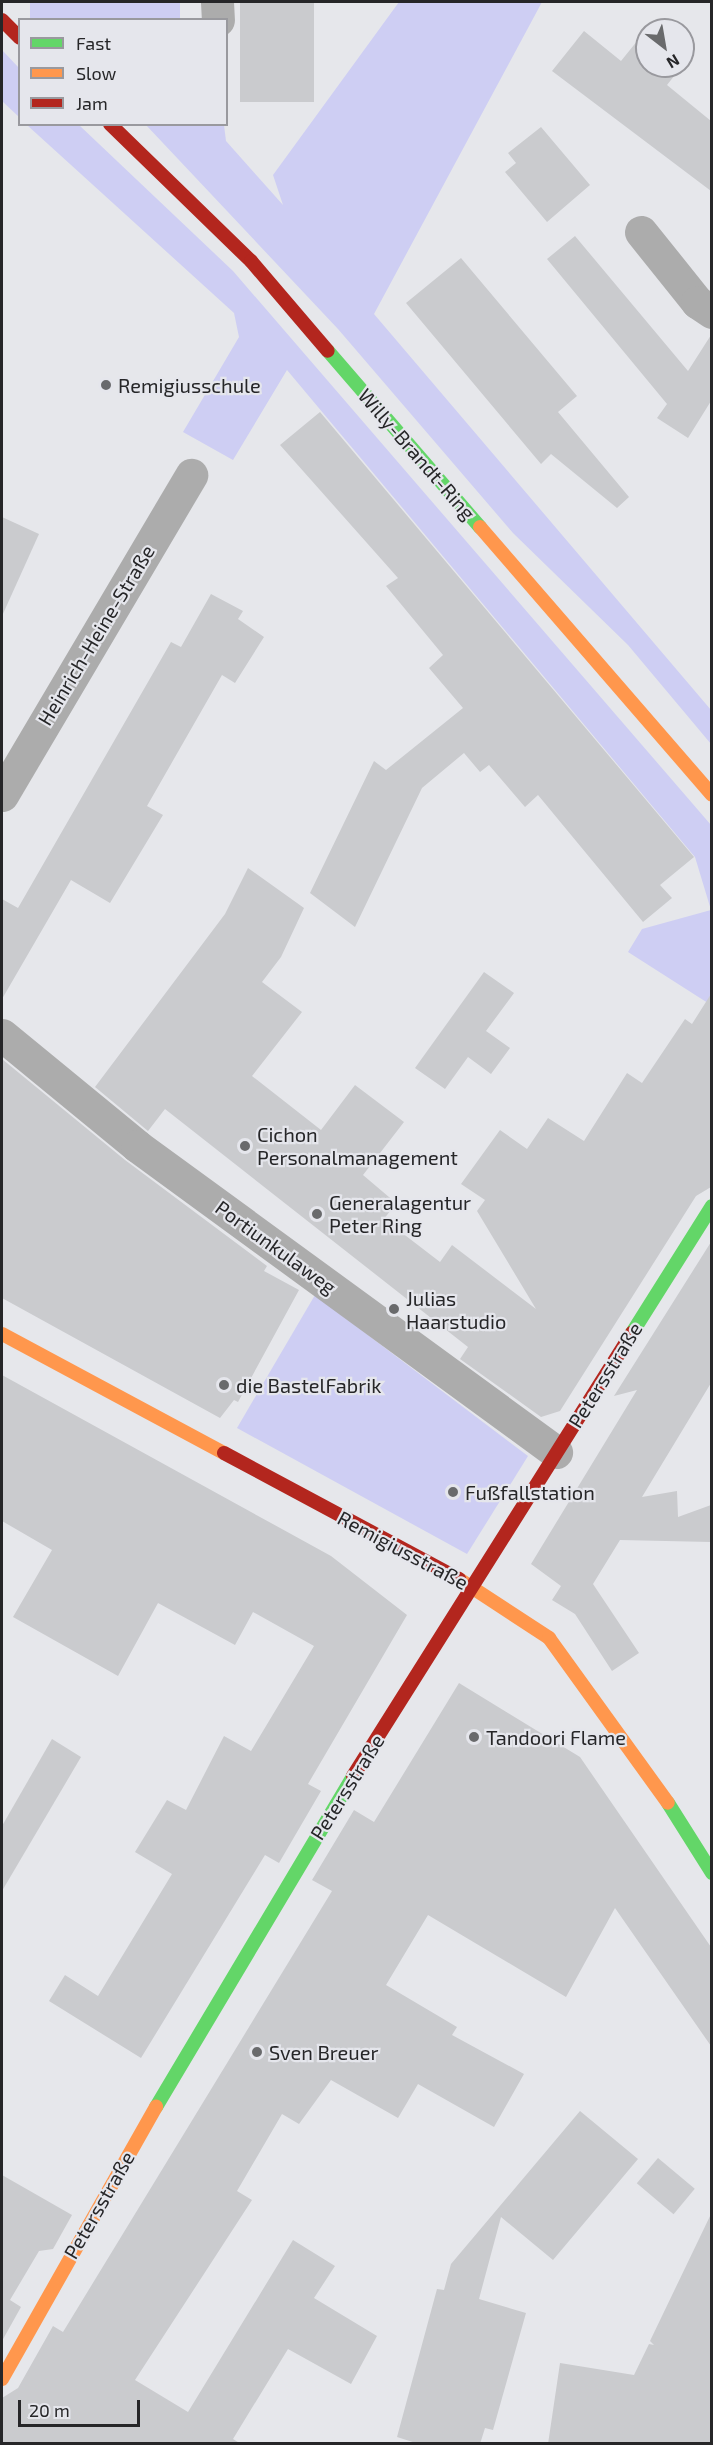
<!DOCTYPE html>
<html>
<head>
<meta charset="utf-8">
<style>
	body { margin:0 }
	#map { position:relative; width:713px; height:2445px; overflow:hidden; background:#e6e7eb; font-family:"Exo 2",sans-serif }
	div>[style] { position:absolute }
	[style*='--x'] { left:calc(var(--x)*1px); top:calc(var(--y)*1px); width:calc(var(--w)*1px); rotate:calc(var(--a)*1deg) }
	.green>* { inset:0; background:#cecef3; transform-origin:0 0 }
	.building>* { inset:0; background:#cacbce; transform-origin:0 0 }
	.street>* { height:33px; margin:-16.5px; padding:0 16.5px; transform-origin:16.5px; border-radius:16.5px; background:#acacac }
	.fast>* { height:14px; margin:-7px; padding:0 7px; transform-origin:7px; border-radius:7px; background:#63d668 }
	.slow>* { height:14px; margin:-7px; padding:0 7px; transform-origin:7px; border-radius:7px; background:#ff974d }
	.jam>* { height:14px; margin:-7px; padding:0 7px; transform-origin:7px; border-radius:7px; background:#b3261e }
	.dots>* { width:16px; height:16px; translate:-50% -50%; box-sizing:border-box; border:3px solid #e5e6ec; border-radius:50% }
	span { translate:-50% -50%; white-space:nowrap; text-align:center; line-height:1.15; -webkit-text-stroke:4.5px #e5e6ec; paint-order:stroke }
	.poi-label { font-size:20px; color:#262628 }
	.left { translate:0 -50%; text-align:left }
	.street-label { font-size:20px; color:#262628 }
	.frame { position:absolute; inset:0; border:3px solid #262628; pointer-events:none }
	.legend { position:absolute; left:18px; top:18px; width:210px; height:108px; box-sizing:border-box; background:#e5e6ec; border:2px solid #99999e; margin:0; padding:8px 10px; list-style:none; font-size:18px; color:#262628 }
	.legend li { display:flex; align-items:center; gap:12px; height:30px }
	.legend b { width:30px; border:2px solid #99999e }
	.north { position:absolute; left:635px; top:18px; width:60px; height:60px; box-sizing:border-box; background:#e5e6ec; border:2px solid #99999e; border-radius:50%; rotate:149deg; font-size:16px; font-weight:700; line-height:24px; text-align:center; color:#262628 }
	.north::after { content:''; display:block; margin:auto; width:21px; height:27px; background:#696a6c; clip-path:polygon(50% 0,100% 100%,50% 72%,0 100%) }
	.scale { position:absolute; left:18px; top:2400px; width:122px; height:27px; box-sizing:border-box; border:3px solid #262628; border-top:0; padding-left:8px; font-size:18px; line-height:21px; white-space:nowrap; color:#262628; -webkit-text-stroke:4px #e5e6ec; paint-order:stroke }
</style>
</head>
<body>
<div id="map">
	<div class="green">
		<i style="left:30px;top:2px;width:150px;height:24px"></i>
		<i style="clip-path:polygon(399px 2px,542px 2px,374px 314px,711px 710px,711px 744px,628px 645px,513px 533px,338px 329px,146px 125px,224px 125px,226px 141px,283px 205px,273px 175px)"></i>
		<i style="clip-path:polygon(2px 50px,19px 68px,19px 117px,2px 101px)"></i>
		<i style="clip-path:polygon(27px 125px,79px 125px,233px 271px,711px 825px,711px 1005px,628px 952px,642px 929px,711px 910px,695px 857px,287px 370px,233px 460px,183px 432px,239px 337px,234px 313px)"></i>
		<i style="clip-path:polygon(315px 1295px,528px 1456px,467px 1554px,237px 1428px)"></i>
	</div>
	<div class="building">
		<i style="left:240px;top:2px;width:74px;height:100px"></i>
		<i style="clip-path:polygon(646px 30px,647px 66px,682px 66px,667px 85px,711px 121px,711px 191px,552px 71px,584px 31px,621px 61px)"></i>
		<i style="clip-path:polygon(541px 127px,590px 185px,547px 222px,505px 172px,516px 163px,508px 153px)"></i>
		<i style="clip-path:polygon(575px 236px,688px 371px,711px 335px,711px 401px,688px 438px,657px 418px,667px 404px,547px 259px)"></i>
		<i style="clip-path:polygon(461px 258px,577px 396px,558px 412px,629px 497px,617px 508px,551px 454px,541px 464px,406px 303px)"></i>
		<i style="clip-path:polygon(320px 412px,694px 857px,660px 885px,672px 898px,643px 922px,538px 795px,525px 807px,489px 765px,480px 772px,464px 753px,422px 788px,355px 927px,310px 893px,374px 761px,386px 770px,463px 708px,429px 668px,443px 655px,386px 586px,398px 578px,280px 445px)"></i>
		<i style="clip-path:polygon(2px 517px,39px 534px,2px 616px)"></i>
		<i style="clip-path:polygon(211px 594px,243px 611px,238px 619px,264px 637px,235px 683px,222px 675px,147px 806px,163px 815px,110px 903px,71px 880px,2px 999px,2px 899px,18px 908px,171px 642px,181px 647px)"></i>
		<i style="clip-path:polygon(248px 868px,304px 908px,281px 957px,262px 982px,302px 1012px,252px 1076px,321px 1130px,355px 1085px,404px 1122px,363px 1175px,396px 1203px,384px 1219px,440px 1262px,452px 1245px,536px 1309px,477px 1211px,485px 1200px,461px 1184px,500px 1130px,527px 1149px,548px 1118px,584px 1141px,627px 1073px,642px 1083px,685px 1019px,692px 1024px,711px 994px,711px 1187px,696px 1196px,560px 1411px,541px 1417px,460px 1359px,468px 1347px,165px 1109px,148px 1131px,95px 1087px,225px 914px)"></i>
		<i style="clip-path:polygon(484px 972px,514px 993px,486px 1031px,510px 1048px,491px 1074px,468px 1057px,445px 1089px,415px 1068px)"></i>
		<i style="clip-path:polygon(2px 1059px,125px 1160px,267px 1266px,264px 1271px,299px 1290px,238px 1402px,234px 1400px,220px 1418px,2px 1298px)"></i>
		<i style="clip-path:polygon(711px 1242px,711px 1383px,642px 1497px,677px 1491px,678px 1517px,711px 1505px,711px 1542px,620px 1540px,593px 1584px,639px 1653px,612px 1671px,575px 1614px,552px 1600px,561px 1586px,531px 1564px,637px 1390px,614px 1396px)"></i>
		<i style="clip-path:polygon(2px 1375px,331px 1556px,407px 1615px,308px 1784px,321px 1791px,279px 1863px,265px 1855px,141px 2058px,49px 2001px,65px 1975px,98px 1996px,172px 1874px,135px 1852px,167px 1800px,186px 1810px,224px 1736px,251px 1751px,314px 1646px,253px 1612px,235px 1645px,158px 1603px,118px 1676px,13px 1617px,52px 1550px,2px 1521px)"></i>
		<i style="clip-path:polygon(459px 1683px,580px 1757px,711px 1947px,711px 2046px,615px 1908px,566px 1997px,428px 1915px,386px 1985px,457px 2027px,452px 2035px,524px 2074px,494px 2127px,418px 2084px,398px 2118px,331px 2080px,299px 2124px,282px 2114px,237px 2191px,252px 2200px,135px 2380px,188px 2412px,293px 2240px,335px 2266px,314px 2298px,377px 2336px,351px 2384px,288px 2349px,233px 2439px,241px 2444px,2px 2444px,2px 2398px,18px 2388px,53px 2326px,63px 2332px,332px 1891px,312px 1880px,354px 1810px,374px 1822px)"></i>
		<i style="clip-path:polygon(52px 1739px,81px 1757px,2px 1891px,2px 1826px)"></i>
		<i style="clip-path:polygon(580px 2111px,638px 2159px,553px 2260px,501px 2217px,479px 2299px,526px 2313px,493px 2430px,485px 2428px,480px 2444px,419px 2444px,397px 2437px,437px 2289px,444px 2290px,451px 2264px)"></i>
		<i style="left:658px;top:2158px;width:48px;height:33px;rotate:40deg"></i>
		<i style="clip-path:polygon(2px 2175px,72px 2215px,53px 2249px,39px 2251px,10px 2300px,21px 2307px,2px 2341px)"></i>
		<i style="clip-path:polygon(711px 2214px,711px 2444px,548px 2444px,560px 2363px,634px 2375px,649px 2344px,654px 2345px,650px 2341px)"></i>
	</div>
	<div class="street">
		<i style="--x:217;--y:2;--w:18;--a:87"></i>
		<i style="--x:641;--y:232;--w:90;--a:51.3"></i>
		<i style="--x:697;--y:302;--w:18;--a:34"></i>
		<i style="--x:2;--y:795;--w:372;--a:-59.4"></i>
		<i style="--x:2;--y:1035;--w:175;--a:39.4"></i>
		<i style="--x:137;--y:1146;--w:519;--a:36.14"></i>
	</div>
	<div class="fast">
		<i style="--x:328;--y:351;--w:233;--a:49.2"></i>
		<i style="--x:632;--y:1333;--w:150;--a:-57.8"></i>
		<i style="--x:668;--y:1803;--w:83;--a:57.8"></i>
		<i style="--x:156;--y:2107;--w:385;--a:-59.2"></i>
	</div>
	<div class="slow">
		<i style="--x:480;--y:527;--w:354;--a:49.1"></i>
		<i style="--x:2;--y:1334;--w:252;--a:28.2"></i>
		<i style="--x:459;--y:1579;--w:108;--a:33.2"></i>
		<i style="--x:549;--y:1638;--w:203;--a:54.2"></i>
		<i style="--x:2;--y:2379;--w:313;--a:-60.5"></i>
	</div>
	<div class="jam">
		<i style="--x:2;--y:20;--w:25;--a:45"></i>
		<i style="--x:110;--y:124;--w:197;--a:44.2"></i>
		<i style="--x:251;--y:261;--w:118;--a:49.5"></i>
		<i style="--x:224;--y:1453;--w:267;--a:28.2"></i>
		<i style="--x:353;--y:1776;--w:524;--a:-57.8"></i>
	</div>
	<div class="dots">
		<i style="left:106px;top:385px;background:#696a6c"></i>
		<i style="left:245px;top:1146px;background:#696a6c"></i>
		<i style="left:317px;top:1214px;background:#696a6c"></i>
		<i style="left:394px;top:1309px;background:#696a6c"></i>
		<i style="left:224px;top:1385px;background:#696a6c"></i>
		<i style="left:453px;top:1492px;background:#696a6c"></i>
		<i style="left:474px;top:1737px;background:#696a6c"></i>
		<i style="left:257px;top:2052px;background:#696a6c"></i>
	</div>
	<div class="poi-label">
		<span class="left" style="left:118px;top:385px">Remigiusschule</span>
		<span class="left" style="left:257px;top:1146px">Cichon<br>Personalmanagement</span>
		<span class="left" style="left:329px;top:1214px">Generalagentur<br>Peter Ring</span>
		<span class="left" style="left:406px;top:1310px">Julias<br>Haarstudio</span>
		<span class="left" style="left:236px;top:1385px">die BastelFabrik</span>
		<span class="left" style="left:465px;top:1492px">Fußfallstation</span>
		<span class="left" style="left:486px;top:1737px">Tandoori Flame</span>
		<span class="left" style="left:269px;top:2052px">Sven Breuer</span>
	</div>
	<div class="street-label">
		<span style="left:417px;top:454px;rotate:49deg">Willy-Brandt-Ring</span>
		<span style="left:96px;top:635px;rotate:-59deg">Heinrich-Heine-Straße</span>
		<span style="left:276px;top:1247px;rotate:36deg">Portiunkulaweg</span>
		<span style="left:605px;top:1375px;rotate:-58deg">Petersstraße</span>
		<span style="left:403px;top:1550px;rotate:28deg">Remigiusstraße</span>
		<span style="left:347px;top:1787px;rotate:-58deg">Petersstraße</span>
		<span style="left:99px;top:2205px;rotate:-60deg">Petersstraße</span>
	</div>
	<div class="frame"></div>
	<ul class="legend">
	<li><b style="height:8px;background:#63d668"></b>Fast</li>
	<li><b style="height:8px;background:#ff974d"></b>Slow</li>
	<li><b style="height:8px;background:#b3261e"></b>Jam</li>
	</ul>
	<div class="north">N</div>
	<div class="scale">20 m</div>
</div>
</body>
</html>
